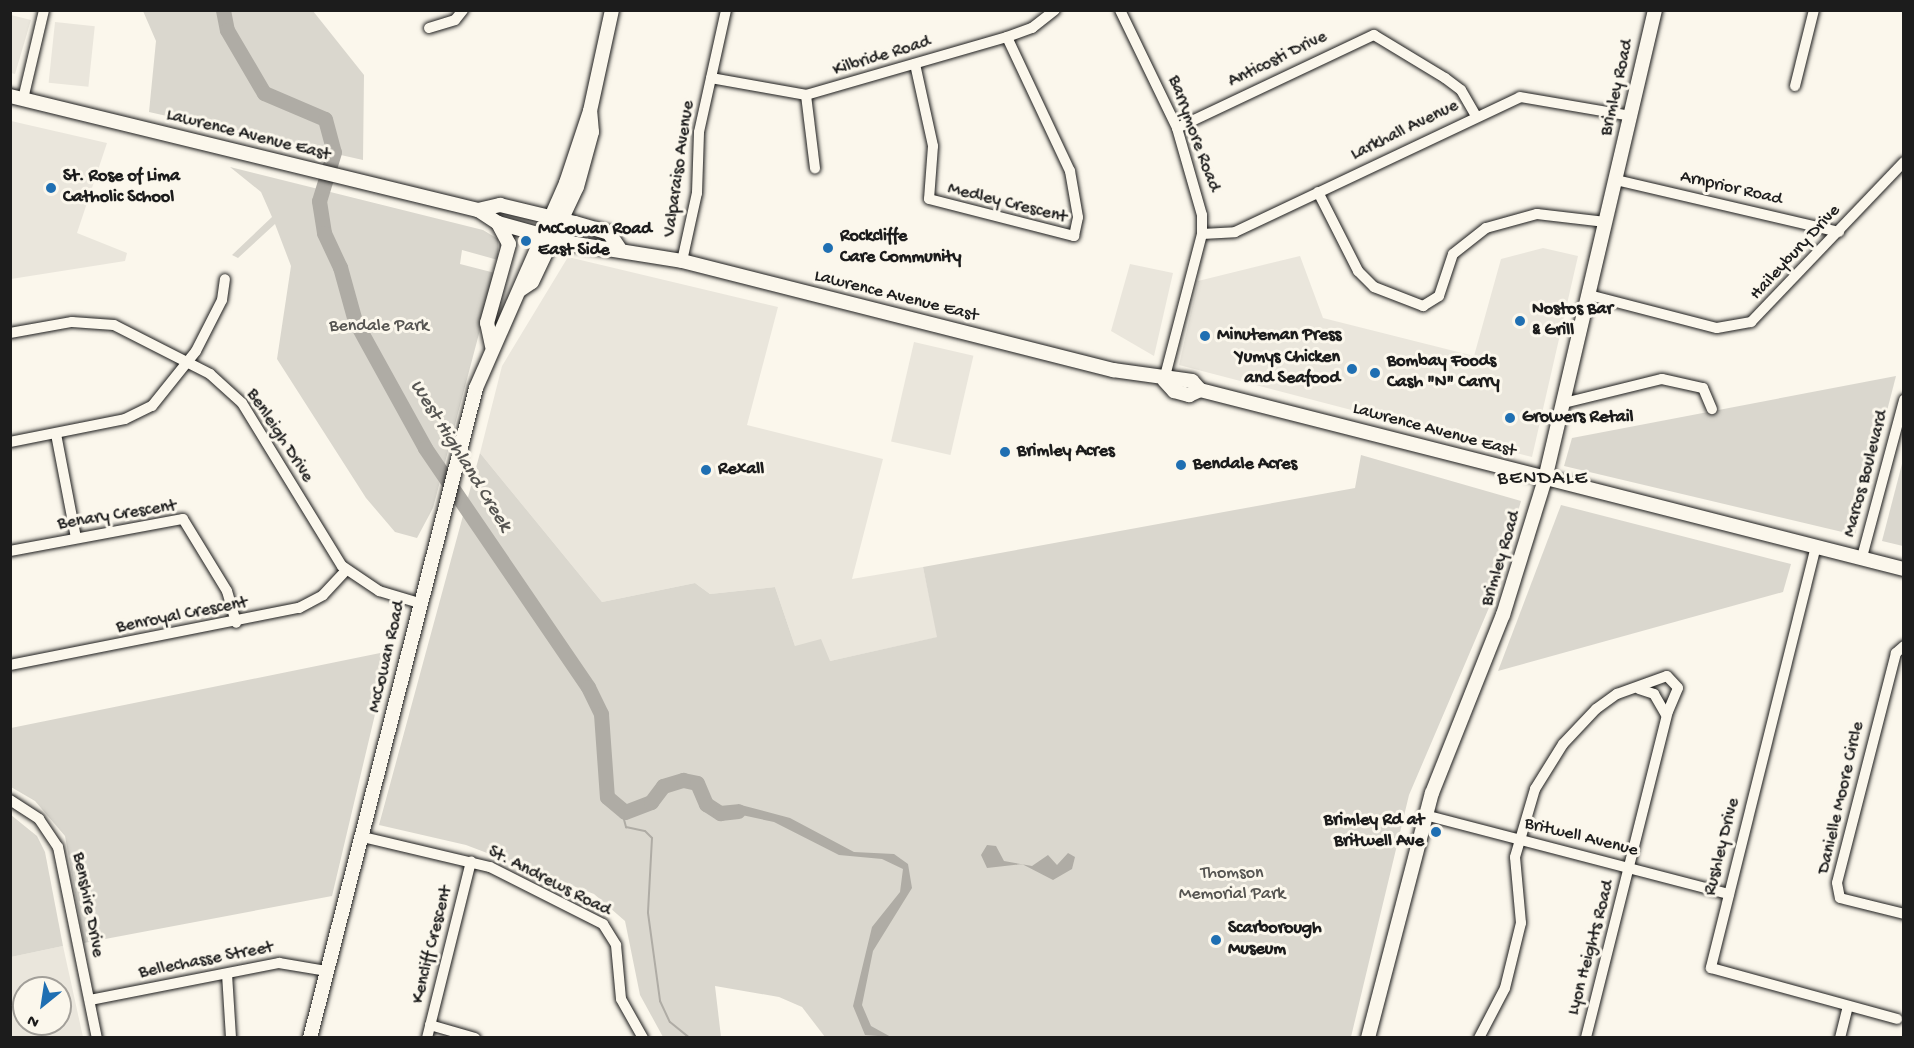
<!DOCTYPE html>
<html>
<head>
<meta charset="utf-8">
<style>
	body { margin:0 }
	#map { position:relative; width:1914px; height:1048px; overflow:hidden; background:#fbf7ec; font-family:"Gochi Hand",sans-serif }
	div>[style] { position:absolute }
	[style*='--x'] { left:calc(var(--x)*1px); top:calc(var(--y)*1px); width:calc(var(--w)*1px); rotate:calc(var(--a)*1deg) }
	.built>* { inset:0; background:#eae6dc; transform-origin:0 0 }
	.green>* { inset:0; background:#dad7ce }
	.water>* { inset:0; background:#afaca5 }
	.stream>* { height:2px; margin:-1px; padding:0 1px; transform-origin:1px; border-radius:1px; background:#afaca5 }
	.river>* { height:15px; margin:-7.5px; padding:0 7.5px; transform-origin:7.5px; border-radius:7.5px; background:#afaca5 }
	.roads { filter:drop-shadow(0 0 2px #1c1c1c) drop-shadow(0 0 2px #1c1c1c) }
	.minor>* { height:10px; margin:-5px; padding:0 5px; transform-origin:5px; border-radius:5px; background:#fbf7ec }
	.major>* { height:14px; margin:-7px; padding:0 7px; transform-origin:7px; border-radius:7px; background:#fbf7ec }
	.dots>* { width:16px; height:16px; translate:-50% -50%; box-sizing:border-box; border:3px solid #fbf7ec; border-radius:50% }
	span { translate:-50% -50%; white-space:nowrap; text-align:center; line-height:1.15; -webkit-text-stroke:6px #fbf7ec; paint-order:stroke }
	.street-label { font-size:18px; color:#1c1c1c }
	.poi-label { font-size:18px; color:#1c1c1c; font-weight:700 }
	.left { translate:0 -50%; text-align:left }
	.right { translate:-100% -50%; text-align:right }
	.park-label { font-size:18px; color:#555451 }
	.water-label { font-size:20px; color:#575653; font-style:italic }
	.neighbourhood-label { font-size:20px; color:#1c1c1c; letter-spacing:1.5px }
	.frame { position:absolute; inset:0; border:12px solid #1c1c1c; pointer-events:none }
	.north { position:absolute; left:12px; top:976px; width:60px; height:60px; box-sizing:border-box; background:#fbf7ec; border:2px solid #a29f99; border-radius:50%; rotate:210deg; font-size:16px; font-weight:700; line-height:24px; text-align:center; color:#1c1c1c }
	.north::after { content:''; display:block; margin:auto; width:21px; height:27px; background:#1f6fb2; clip-path:polygon(50% 0,100% 100%,50% 72%,0 100%) }
</style>
</head>
<body>
<div id="map">
	<div class="built">
		<i style="clip-path:polygon(11px 15px,31px 20px,15px 74px,11px 73px)"></i>
		<i style="left:55px;top:22px;width:40px;height:61px;rotate:6deg"></i>
		<i style="clip-path:polygon(11px 121px,107px 143px,77px 233px,127px 253px,125px 261px,11px 279px)"></i>
		<i style="clip-path:polygon(1543px 248px,1578px 256px,1532px 457px,1179px 365px,1198px 281px,1300px 256px,1323px 318px,1474px 356px,1501px 259px)"></i>
		<i style="clip-path:polygon(568px 257px,778px 307px,747px 425px,883px 459px,852px 579px,923px 567px,938px 637px,830px 661px,795px 646px,775px 587px,710px 594px,695px 583px,602px 602px,480px 453px,502px 366px)"></i>
		<i style="clip-path:polygon(1130px 264px,1173px 273px,1154px 356px,1111px 331px)"></i>
		<i style="left:914px;top:342px;width:61px;height:102px;rotate:13deg"></i>
		<i style="clip-path:polygon(evenodd,63px 946px,83px 1037px,11px 1037px,11px 957px,63px 946px,24px 988px,60px 988px,60px 1024px,24px 1024px,24px 988px)"></i>
	</div>
	<div class="green">
		<i style="clip-path:polygon(143px 11px,313px 11px,364px 75px,363px 160px,149px 112px,156px 41px)"></i>
		<i style="clip-path:polygon(230px 167px,483px 230px,498px 239px,498px 260px,462px 250px,460px 264px,495px 273px,433px 508px,417px 538px,395px 532px,366px 498px,277px 359px,291px 266px,275px 224px,238px 258px,232px 255px,272px 217px,261px 192px)"></i>
		<i style="clip-path:polygon(1896px 376px,1855px 535px,1564px 466px,1572px 438px)"></i>
		<i style="clip-path:polygon(480px 453px,602px 602px,695px 583px,710px 594px,775px 587px,795px 646px,821px 639px,830px 661px,937px 637px,923px 567px,1355px 488px,1361px 455px,1521px 501px,1494px 596px,1409px 795px,1351px 1037px,825px 1037px,802px 1007px,779px 997px,715px 986px,721px 1037px,663px 1037px,640px 995px,625px 921px,594px 894px,466px 845px,379px 825px)"></i>
		<i style="clip-path:polygon(1903px 460px,1903px 546px,1882px 541px)"></i>
		<i style="clip-path:polygon(1561px 505px,1791px 564px,1783px 592px,1498px 671px)"></i>
		<i style="clip-path:polygon(390px 651px,332px 896px,84px 943px,65px 836px,35px 801px,11px 787px,11px 728px)"></i>
		<i style="clip-path:polygon(11px 815px,37px 836px,45px 852px,63px 946px,11px 957px)"></i>
	</div>
	<div class="water">
		<i style="clip-path:polygon(741px 805px,790px 818px,854px 852px,894px 854px,908px 864px,912px 888px,873px 951px,862px 1005px,871px 1026px,891px 1037px,865px 1035px,853px 1006px,872px 927px,900px 892px,903px 869px,882px 859px,839px 855px,774px 822px,737px 814px)"></i>
		<i style="clip-path:polygon(987px 845px,996px 846px,1004px 861px,1032px 866px,1048px 855px,1057px 865px,1068px 853px,1075px 857px,1072px 869px,1053px 880px,1022px 864px,987px 868px,981px 855px)"></i>
	</div>
	<div class="stream">
		<i style="--x:622;--y:812;--w:16;--a:75"></i>
		<i style="--x:626;--y:827;--w:19;--a:12"></i>
		<i style="--x:645;--y:831;--w:10;--a:45"></i>
		<i style="--x:652;--y:838;--w:75;--a:93.1"></i>
		<i style="--x:648;--y:913;--w:89;--a:82.2"></i>
		<i style="--x:660;--y:1001;--w:23;--a:65"></i>
		<i style="--x:670;--y:1022;--w:26;--a:39"></i>
	</div>
	<div class="river">
		<i style="--x:223;--y:10;--w:20;--a:79"></i>
		<i style="--x:227;--y:30;--w:73;--a:59.6"></i>
		<i style="--x:264;--y:93;--w:66;--a:23.1"></i>
		<i style="--x:325;--y:119;--w:34;--a:75"></i>
		<i style="--x:334;--y:152;--w:51;--a:107"></i>
		<i style="--x:319;--y:201;--w:32;--a:81"></i>
		<i style="--x:324;--y:233;--w:38;--a:65"></i>
		<i style="--x:340;--y:267;--w:56;--a:74.5"></i>
		<i style="--x:355;--y:321;--w:145;--a:61.1"></i>
		<i style="--x:425;--y:448;--w:289;--a:55.7"></i>
		<i style="--x:588;--y:687;--w:30;--a:64"></i>
		<i style="--x:601;--y:714;--w:83;--a:85.9"></i>
		<i style="--x:607;--y:797;--w:23;--a:40"></i>
		<i style="--x:625;--y:812;--w:28;--a:-21"></i>
		<i style="--x:651;--y:802;--w:20;--a:-53"></i>
		<i style="--x:663;--y:786;--w:21;--a:-17"></i>
		<i style="--x:683;--y:780;--w:14;--a:12"></i>
		<i style="--x:697;--y:783;--w:23;--a:67"></i>
		<i style="--x:706;--y:804;--w:17;--a:33"></i>
		<i style="--x:720;--y:813;--w:18;--a:-6"></i>
	</div>
	<div class="roads">
		<div class="minor">
			<i style="--x:1120;--y:10;--w:131;--a:64.2"></i>
			<i style="--x:1177;--y:128;--w:91;--a:74"></i>
			<i style="--x:1202;--y:215;--w:19;--a:90"></i>
			<i style="--x:1202;--y:234;--w:151;--a:104.6"></i>
			<i style="--x:429;--y:28;--w:27;--a:-17"></i>
			<i style="--x:455;--y:20;--w:13;--a:-51"></i>
			<i style="--x:915;--y:64;--w:84;--a:77.6"></i>
			<i style="--x:933;--y:146;--w:53;--a:94.3"></i>
			<i style="--x:929;--y:199;--w:150;--a:14.3"></i>
			<i style="--x:1074;--y:236;--w:19;--a:-78"></i>
			<i style="--x:1078;--y:217;--w:47;--a:-99.9"></i>
			<i style="--x:1070;--y:171;--w:148;--a:-115.2"></i>
			<i style="--x:711;--y:78;--w:97;--a:10.1"></i>
			<i style="--x:806;--y:95;--w:209;--a:-16.1"></i>
			<i style="--x:1007;--y:37;--w:27;--a:-20"></i>
			<i style="--x:1032;--y:28;--w:29;--a:-38"></i>
			<i style="--x:1795;--y:86;--w:78;--a:-76"></i>
			<i style="--x:806;--y:95;--w:74;--a:83"></i>
			<i style="--x:23;--y:99;--w:91;--a:-76.7"></i>
			<i style="--x:1177;--y:128;--w:218;--a:-25.3"></i>
			<i style="--x:1374;--y:35;--w:83;--a:31.2"></i>
			<i style="--x:1445;--y:78;--w:20;--a:37"></i>
			<i style="--x:1461;--y:90;--w:28;--a:60"></i>
			<i style="--x:1616;--y:180;--w:229;--a:13.1"></i>
			<i style="--x:1318;--y:192;--w:89;--a:63.1"></i>
			<i style="--x:1358;--y:271;--w:23;--a:45"></i>
			<i style="--x:1374;--y:287;--w:53;--a:21.2"></i>
			<i style="--x:1423;--y:306;--w:19;--a:-32"></i>
			<i style="--x:1439;--y:296;--w:44;--a:-71.6"></i>
			<i style="--x:1453;--y:254;--w:42;--a:-38.2"></i>
			<i style="--x:1486;--y:228;--w:53;--a:-15.4"></i>
			<i style="--x:1537;--y:214;--w:69;--a:6.6"></i>
			<i style="--x:1202;--y:234;--w:33;--a:-3"></i>
			<i style="--x:1235;--y:232;--w:315;--a:-25.3"></i>
			<i style="--x:1520;--y:97;--w:113;--a:9.7"></i>
			<i style="--x:682;--y:261;--w:70;--a:-77.6"></i>
			<i style="--x:697;--y:193;--w:61;--a:-88.1"></i>
			<i style="--x:699;--y:132;--w:125;--a:-77.5"></i>
			<i style="--x:1589;--y:295;--w:132;--a:14.5"></i>
			<i style="--x:1717;--y:328;--w:35;--a:-10"></i>
			<i style="--x:1751;--y:322;--w:221;--a:-46.3"></i>
			<i style="--x:10;--y:333;--w:63;--a:-10.1"></i>
			<i style="--x:72;--y:322;--w:42;--a:4.1"></i>
			<i style="--x:114;--y:325;--w:108;--a:27"></i>
			<i style="--x:210;--y:374;--w:43;--a:42.2"></i>
			<i style="--x:242;--y:403;--w:191;--a:58.5"></i>
			<i style="--x:342;--y:566;--w:45;--a:34"></i>
			<i style="--x:379;--y:591;--w:42;--a:16.7"></i>
			<i style="--x:1564;--y:403;--w:101;--a:-13.8"></i>
			<i style="--x:1662;--y:379;--w:42;--a:12.4"></i>
			<i style="--x:1703;--y:388;--w:23;--a:67"></i>
			<i style="--x:56;--y:434;--w:106;--a:79.1"></i>
			<i style="--x:10;--y:442;--w:117;--a:-11.3"></i>
			<i style="--x:125;--y:419;--w:30;--a:-26"></i>
			<i style="--x:152;--y:406;--w:70;--a:-51.3"></i>
			<i style="--x:196;--y:351;--w:57;--a:-63"></i>
			<i style="--x:222;--y:300;--w:21;--a:-82"></i>
			<i style="--x:1816;--y:546;--w:435;--a:104"></i>
			<i style="--x:1711;--y:968;--w:193;--a:15.3"></i>
			<i style="--x:10;--y:551;--w:176;--a:-10.5"></i>
			<i style="--x:183;--y:519;--w:84;--a:58.6"></i>
			<i style="--x:227;--y:591;--w:33;--a:74"></i>
			<i style="--x:1862;--y:557;--w:163;--a:-75"></i>
			<i style="--x:1904;--y:646;--w:11;--a:139"></i>
			<i style="--x:1896;--y:653;--w:237;--a:104.4"></i>
			<i style="--x:1837;--y:883;--w:15;--a:79"></i>
			<i style="--x:1840;--y:898;--w:66;--a:14"></i>
			<i style="--x:10;--y:665;--w:295;--a:-11.2"></i>
			<i style="--x:299;--y:608;--w:27;--a:-28"></i>
			<i style="--x:323;--y:595;--w:34;--a:-47"></i>
			<i style="--x:1639;--y:689;--w:16;--a:18"></i>
			<i style="--x:1654;--y:694;--w:24;--a:60"></i>
			<i style="--x:10;--y:800;--w:35;--a:33"></i>
			<i style="--x:39;--y:819;--w:34;--a:56"></i>
			<i style="--x:58;--y:847;--w:195;--a:78.5"></i>
			<i style="--x:1425;--y:815;--w:314;--a:14.6"></i>
			<i style="--x:363;--y:837;--w:130;--a:13.3"></i>
			<i style="--x:490;--y:867;--w:127;--a:26.8"></i>
			<i style="--x:603;--y:924;--w:25;--a:58"></i>
			<i style="--x:616;--y:945;--w:54;--a:84.7"></i>
			<i style="--x:621;--y:999;--w:45;--a:60.6"></i>
			<i style="--x:227;--y:974;--w:64;--a:86.4"></i>
			<i style="--x:90;--y:1000;--w:193;--a:-11.1"></i>
			<i style="--x:279;--y:963;--w:49;--a:9.5"></i>
			<i style="--x:430;--y:1025;--w:47;--a:16.1"></i>
			<i style="--x:427;--y:1038;--w:182;--a:-76"></i>
			<i style="--x:1479;--y:1038;--w:56;--a:-62.5"></i>
			<i style="--x:1505;--y:988;--w:67;--a:-76.2"></i>
			<i style="--x:1521;--y:923;--w:66;--a:-95.2"></i>
			<i style="--x:1515;--y:857;--w:71;--a:-73.6"></i>
			<i style="--x:1535;--y:789;--w:53;--a:-58.1"></i>
			<i style="--x:1563;--y:744;--w:48;--a:-46.7"></i>
			<i style="--x:1596;--y:709;--w:26;--a:-36"></i>
			<i style="--x:1617;--y:694;--w:53;--a:-19.8"></i>
			<i style="--x:1667;--y:676;--w:16;--a:47"></i>
			<i style="--x:1678;--y:688;--w:25;--a:113"></i>
			<i style="--x:1668;--y:711;--w:337;--a:104.1"></i>
			<i style="--x:1840;--y:1038;--w:33;--a:-76"></i>
		</div>
		<div class="major">
			<i style="--x:10;--y:96;--w:482;--a:13.7"></i>
			<i style="--x:478;--y:210;--w:24;--a:33"></i>
			<i style="--x:498;--y:223;--w:75;--a:15.5"></i>
			<i style="--x:570;--y:243;--w:113;--a:9.1"></i>
			<i style="--x:682;--y:261;--w:445;--a:14.2"></i>
			<i style="--x:1113;--y:370;--w:80;--a:7.9"></i>
			<i style="--x:1192;--y:381;--w:12;--a:48"></i>
			<i style="--x:1200;--y:390;--w:726;--a:14.27"></i>
			<i style="--x:478;--y:210;--w:23;--a:-13"></i>
			<i style="--x:500;--y:205;--w:77;--a:13.5"></i>
			<i style="--x:575;--y:223;--w:35;--a:16"></i>
			<i style="--x:609;--y:233;--w:18;--a:56"></i>
			<i style="--x:520;--y:290;--w:14;--a:-34"></i>
			<i style="--x:532;--y:282;--w:105;--a:-64.7"></i>
			<i style="--x:577;--y:187;--w:57;--a:-74.7"></i>
			<i style="--x:592;--y:132;--w:21;--a:-95"></i>
			<i style="--x:492;--y:346;--w:24;--a:-102"></i>
			<i style="--x:487;--y:323;--w:82;--a:-74.4"></i>
			<i style="--x:509;--y:244;--w:24;--a:-118"></i>
			<i style="--x:1164;--y:380;--w:15;--a:48"></i>
			<i style="--x:1174;--y:391;--w:16;--a:15"></i>
			<i style="--x:1189;--y:395;--w:12;--a:-24"></i>
			<i style="--x:310;--y:1038;--w:671;--a:-75.67"></i>
			<i style="--x:476;--y:388;--w:224;--a:-66.3"></i>
			<i style="--x:566;--y:183;--w:76;--a:-71.6"></i>
			<i style="--x:590;--y:111;--w:103;--a:-77.7"></i>
			<i style="--x:1368;--y:1038;--w:253;--a:-75.4"></i>
			<i style="--x:1432;--y:793;--w:192;--a:-68.3"></i>
			<i style="--x:1503;--y:615;--w:142;--a:-72.8"></i>
			<i style="--x:1545;--y:479;--w:482;--a:-76.8"></i>
		</div>
	</div>
	<div class="dots">
		<i style="left:51px;top:188px;background:#1f6fb2"></i>
		<i style="left:526px;top:241px;background:#1f6fb2"></i>
		<i style="left:828px;top:248px;background:#1f6fb2"></i>
		<i style="left:1520px;top:321px;background:#1f6fb2"></i>
		<i style="left:1205px;top:336px;background:#1f6fb2"></i>
		<i style="left:1352px;top:369px;background:#1f6fb2"></i>
		<i style="left:1375px;top:373px;background:#1f6fb2"></i>
		<i style="left:1510px;top:418px;background:#1f6fb2"></i>
		<i style="left:1005px;top:452px;background:#1f6fb2"></i>
		<i style="left:1181px;top:465px;background:#1f6fb2"></i>
		<i style="left:706px;top:470px;background:#1f6fb2"></i>
		<i style="left:1436px;top:832px;background:#1f6fb2"></i>
		<i style="left:1216px;top:940px;background:#1f6fb2"></i>
	</div>
	<div class="street-label">
		<span style="left:882px;top:57px;rotate:-17deg">Kilbride Road</span>
		<span style="left:1278px;top:60px;rotate:-26deg">Anticosti Drive</span>
		<span style="left:1618px;top:88px;rotate:-77deg">Brimley Road</span>
		<span style="left:1405px;top:131px;rotate:-26deg">Larkhall Avenue</span>
		<span style="left:1193px;top:134px;rotate:70deg">Barrymore Road</span>
		<span style="left:248px;top:136px;rotate:14deg">Lawrence Avenue East</span>
		<span style="left:680px;top:169px;rotate:-82deg">Valparaiso Avenue</span>
		<span style="left:1731px;top:189px;rotate:13deg">Arnprior Road</span>
		<span style="left:1007px;top:204px;rotate:14deg">Medley Crescent</span>
		<span style="left:1796px;top:253px;rotate:-47deg">Haileybury Drive</span>
		<span style="left:896px;top:297px;rotate:14deg">Lawrence Avenue East</span>
		<span style="left:1434px;top:431px;rotate:15deg">Lawrence Avenue East</span>
		<span style="left:279px;top:436px;rotate:57deg">Benleigh Drive</span>
		<span style="left:1867px;top:474px;rotate:-75deg">Marcos Boulevard</span>
		<span style="left:117px;top:516px;rotate:-9deg">Benary Crescent</span>
		<span style="left:1502px;top:559px;rotate:-73deg">Brimley Road</span>
		<span style="left:182px;top:616px;rotate:-11deg">Benroyal Crescent</span>
		<span style="left:388px;top:657px;rotate:-77deg">McCowan Road</span>
		<span style="left:1842px;top:798px;rotate:-77deg">Danielle Moore Circle</span>
		<span style="left:1581px;top:838px;rotate:14deg">Britwell Avenue</span>
		<span style="left:1723px;top:847px;rotate:-76deg">Rushley Drive</span>
		<span style="left:549px;top:882px;rotate:27deg">St. Andrews Road</span>
		<span style="left:87px;top:905px;rotate:79deg">Benshire Drive</span>
		<span style="left:433px;top:945px;rotate:-76deg">Kencliff Crescent</span>
		<span style="left:1592px;top:948px;rotate:-75deg">Lyon Heights Road</span>
		<span style="left:206px;top:961px;rotate:-11deg">Bellechasse Street</span>
	</div>
	<div class="poi-label">
		<span class="left" style="left:63px;top:188px">St. Rose of Lima<br>Catholic School</span>
		<span class="left" style="left:538px;top:241px">McCowan Road<br>East Side</span>
		<span class="left" style="left:840px;top:248px">Rockcliffe<br>Care Community</span>
		<span class="left" style="left:1532px;top:321px">Nostos Bar<br>&amp; Grill</span>
		<span class="left" style="left:1217px;top:336px">Minuteman Press</span>
		<span class="right" style="left:1340px;top:369px">Yumys Chicken<br>and Seafood</span>
		<span class="left" style="left:1387px;top:373px">Bombay Foods<br>Cash "N" Carry</span>
		<span class="left" style="left:1522px;top:418px">Growers Retail</span>
		<span class="left" style="left:1017px;top:452px">Brimley Acres</span>
		<span class="left" style="left:1193px;top:465px">Bendale Acres</span>
		<span class="left" style="left:718px;top:470px">Rexall</span>
		<span class="right" style="left:1424px;top:832px">Brimley Rd at<br>Britwell Ave</span>
		<span class="left" style="left:1228px;top:940px">Scarborough<br>Museum</span>
	</div>
	<div class="park-label">
		<span style="left:379px;top:327px">Bendale Park</span>
		<span style="left:1232px;top:885px">Thomson<br>Memorial Park</span>
	</div>
	<div class="water-label">
		<span style="left:460px;top:456px;rotate:58deg">West Highland Creek</span>
	</div>
	<div class="neighbourhood-label">
		<span style="left:1543px;top:479px">BENDALE</span>
	</div>
	<div class="frame"></div>
	<div class="north">N</div>
</div>
</body>
</html>
